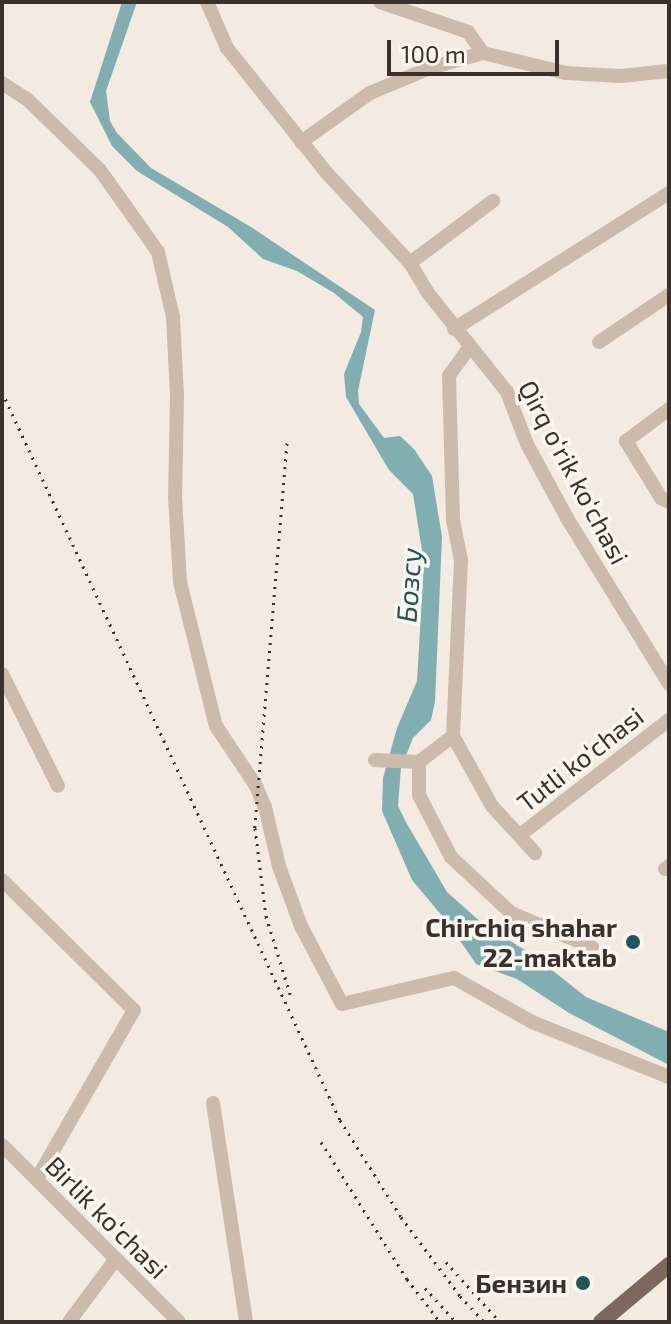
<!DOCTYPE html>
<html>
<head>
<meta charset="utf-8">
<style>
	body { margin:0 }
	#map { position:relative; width:671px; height:1324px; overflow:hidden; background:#f3ebe2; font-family:"Exo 2",sans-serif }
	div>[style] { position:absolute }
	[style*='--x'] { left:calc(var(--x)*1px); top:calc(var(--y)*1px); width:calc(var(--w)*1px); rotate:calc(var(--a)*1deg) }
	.water>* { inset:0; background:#81aeb0 }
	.minor>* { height:14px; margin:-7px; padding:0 7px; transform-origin:7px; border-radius:7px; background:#ccbbad }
	.major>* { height:16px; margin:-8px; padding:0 8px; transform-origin:8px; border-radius:8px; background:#7c685d }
	.rail>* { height:3px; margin-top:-1.5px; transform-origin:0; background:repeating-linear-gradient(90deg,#3a302c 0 2px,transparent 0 8px) }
	.dots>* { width:22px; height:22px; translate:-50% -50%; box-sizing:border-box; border:4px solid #faf5ee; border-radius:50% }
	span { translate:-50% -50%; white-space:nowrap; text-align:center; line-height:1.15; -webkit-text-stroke:7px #faf5ee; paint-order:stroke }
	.street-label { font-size:26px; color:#3a302c }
	.poi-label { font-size:26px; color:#3a302c; font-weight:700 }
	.right { translate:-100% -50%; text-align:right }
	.water-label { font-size:28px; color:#21575b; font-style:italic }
	.frame { position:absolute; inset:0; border:4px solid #3a302c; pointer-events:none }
	.scale { position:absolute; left:387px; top:40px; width:172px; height:36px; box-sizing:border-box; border:4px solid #3a302c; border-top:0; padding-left:10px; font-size:24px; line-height:28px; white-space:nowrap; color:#3a302c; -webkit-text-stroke:6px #faf5ee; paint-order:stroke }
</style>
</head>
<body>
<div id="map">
	<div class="water">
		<i style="clip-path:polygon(122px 2px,137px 2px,106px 91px,110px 121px,117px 133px,151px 168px,251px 227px,375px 310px,358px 391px,359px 404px,384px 438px,400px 436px,414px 449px,432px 476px,442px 537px,435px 702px,431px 720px,413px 738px,401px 768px,398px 806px,407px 824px,447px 892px,483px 924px,533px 955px,586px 997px,669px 1032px,669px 1065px,569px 1013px,517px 979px,476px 964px,448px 923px,412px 880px,382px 811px,383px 778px,397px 728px,417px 681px,424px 563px,413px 494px,389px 470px,346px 397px,344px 374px,361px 332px,363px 317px,334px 293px,297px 271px,263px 259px,228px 227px,137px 171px,112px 146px,90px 102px)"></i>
	</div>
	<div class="minor">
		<i style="--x:207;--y:2;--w:50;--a:66.5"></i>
		<i style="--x:227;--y:48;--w:159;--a:51.4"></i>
		<i style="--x:326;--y:172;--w:124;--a:47.3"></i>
		<i style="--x:410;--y:263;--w:35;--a:59"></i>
		<i style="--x:428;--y:293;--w:127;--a:51.4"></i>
		<i style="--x:507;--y:392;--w:56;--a:69"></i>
		<i style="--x:527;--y:444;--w:84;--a:61.6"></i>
		<i style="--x:567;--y:518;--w:195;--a:58.4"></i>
		<i style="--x:380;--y:2;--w:93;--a:18.8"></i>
		<i style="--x:468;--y:32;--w:26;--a:54"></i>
		<i style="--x:483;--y:53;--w:85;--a:13.5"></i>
		<i style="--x:566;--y:73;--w:54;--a:3.2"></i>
		<i style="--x:620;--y:76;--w:49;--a:-5.8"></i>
		<i style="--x:2;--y:83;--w:31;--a:33"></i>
		<i style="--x:28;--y:100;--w:100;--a:44.2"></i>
		<i style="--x:100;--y:170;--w:100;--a:54.7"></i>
		<i style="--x:158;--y:252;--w:67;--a:77"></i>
		<i style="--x:173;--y:317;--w:80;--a:87.1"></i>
		<i style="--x:177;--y:397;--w:100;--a:91.1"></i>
		<i style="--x:175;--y:497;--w:85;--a:86.6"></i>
		<i style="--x:180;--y:582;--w:148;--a:76"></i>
		<i style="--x:216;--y:726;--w:72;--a:56.3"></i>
		<i style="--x:256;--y:786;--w:23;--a:67"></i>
		<i style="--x:265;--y:807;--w:61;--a:76.7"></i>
		<i style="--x:279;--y:866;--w:64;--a:69.9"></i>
		<i style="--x:301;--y:926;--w:88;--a:62.3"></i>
		<i style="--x:342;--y:1004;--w:115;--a:-13.1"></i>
		<i style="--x:454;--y:978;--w:90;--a:29.4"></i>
		<i style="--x:532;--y:1022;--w:148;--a:21.9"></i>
		<i style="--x:301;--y:142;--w:85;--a:-35.4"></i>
		<i style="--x:370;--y:93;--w:65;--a:-22.6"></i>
		<i style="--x:430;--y:68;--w:55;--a:-15.8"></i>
		<i style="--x:410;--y:263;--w:104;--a:-36.8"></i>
		<i style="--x:454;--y:329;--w:254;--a:-32.3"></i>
		<i style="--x:599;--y:342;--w:84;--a:-33.9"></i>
		<i style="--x:469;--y:348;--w:34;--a:126"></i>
		<i style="--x:449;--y:376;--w:144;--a:88.4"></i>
		<i style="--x:453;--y:520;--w:41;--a:78.7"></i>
		<i style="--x:461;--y:560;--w:176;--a:92.6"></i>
		<i style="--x:453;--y:736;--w:43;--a:142.6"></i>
		<i style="--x:419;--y:762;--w:33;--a:90"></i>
		<i style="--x:419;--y:795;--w:70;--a:62.7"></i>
		<i style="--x:451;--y:857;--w:82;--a:43"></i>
		<i style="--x:511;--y:913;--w:88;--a:22.8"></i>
		<i style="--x:669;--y:409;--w:54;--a:143.3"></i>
		<i style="--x:626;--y:441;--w:67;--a:58.4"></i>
		<i style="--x:661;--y:498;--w:9;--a:27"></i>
		<i style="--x:2;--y:674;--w:125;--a:63.4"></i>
		<i style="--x:453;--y:736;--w:80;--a:60.9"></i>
		<i style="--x:492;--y:806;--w:64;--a:47.5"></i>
		<i style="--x:375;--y:760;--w:44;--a:2.6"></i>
		<i style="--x:520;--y:835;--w:188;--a:-37.7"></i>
		<i style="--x:665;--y:869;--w:5;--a:-37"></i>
		<i style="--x:2;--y:880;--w:185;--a:44.6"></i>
		<i style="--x:134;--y:1010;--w:195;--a:119.9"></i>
		<i style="--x:213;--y:1103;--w:221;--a:81.4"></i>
		<i style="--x:2;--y:1145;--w:250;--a:45"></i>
		<i style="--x:69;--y:1322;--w:77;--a:-53.4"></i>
	</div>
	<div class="major">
		<i style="--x:601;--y:1322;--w:89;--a:-40"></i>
	</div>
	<div class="rail">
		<i style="--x:2;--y:392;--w:803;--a:65.1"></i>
		<i style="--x:340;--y:1120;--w:115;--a:57.8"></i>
		<i style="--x:401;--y:1217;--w:99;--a:53.2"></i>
		<i style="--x:460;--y:1296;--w:35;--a:47"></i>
		<i style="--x:287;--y:443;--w:386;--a:94.8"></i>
		<i style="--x:255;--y:828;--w:89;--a:82.9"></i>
		<i style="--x:266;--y:916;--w:85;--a:72.8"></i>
		<i style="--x:321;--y:1142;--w:162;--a:57.9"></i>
		<i style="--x:407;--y:1279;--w:54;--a:52.5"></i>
		<i style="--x:446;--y:1262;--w:81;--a:48"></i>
		<i style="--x:425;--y:1288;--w:46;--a:47.6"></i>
	</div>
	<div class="dots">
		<i style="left:633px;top:942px;background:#21575b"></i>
		<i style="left:583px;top:1283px;background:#21575b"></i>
	</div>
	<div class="street-label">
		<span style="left:574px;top:472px;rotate:62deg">Qirq o‘rik ko‘chasi</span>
		<span style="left:580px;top:759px;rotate:-38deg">Tutli ko‘chasi</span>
		<span style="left:107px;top:1217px;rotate:45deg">Birlik ko‘chasi</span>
	</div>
	<div class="poi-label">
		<span class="right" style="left:617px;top:942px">Chirchiq shahar<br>22-maktab</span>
		<span class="right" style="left:567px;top:1283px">Бензин</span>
	</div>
	<div class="water-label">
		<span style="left:408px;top:585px;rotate:-86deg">Бозсу</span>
	</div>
	<div class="frame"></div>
	<div class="scale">100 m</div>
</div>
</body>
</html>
